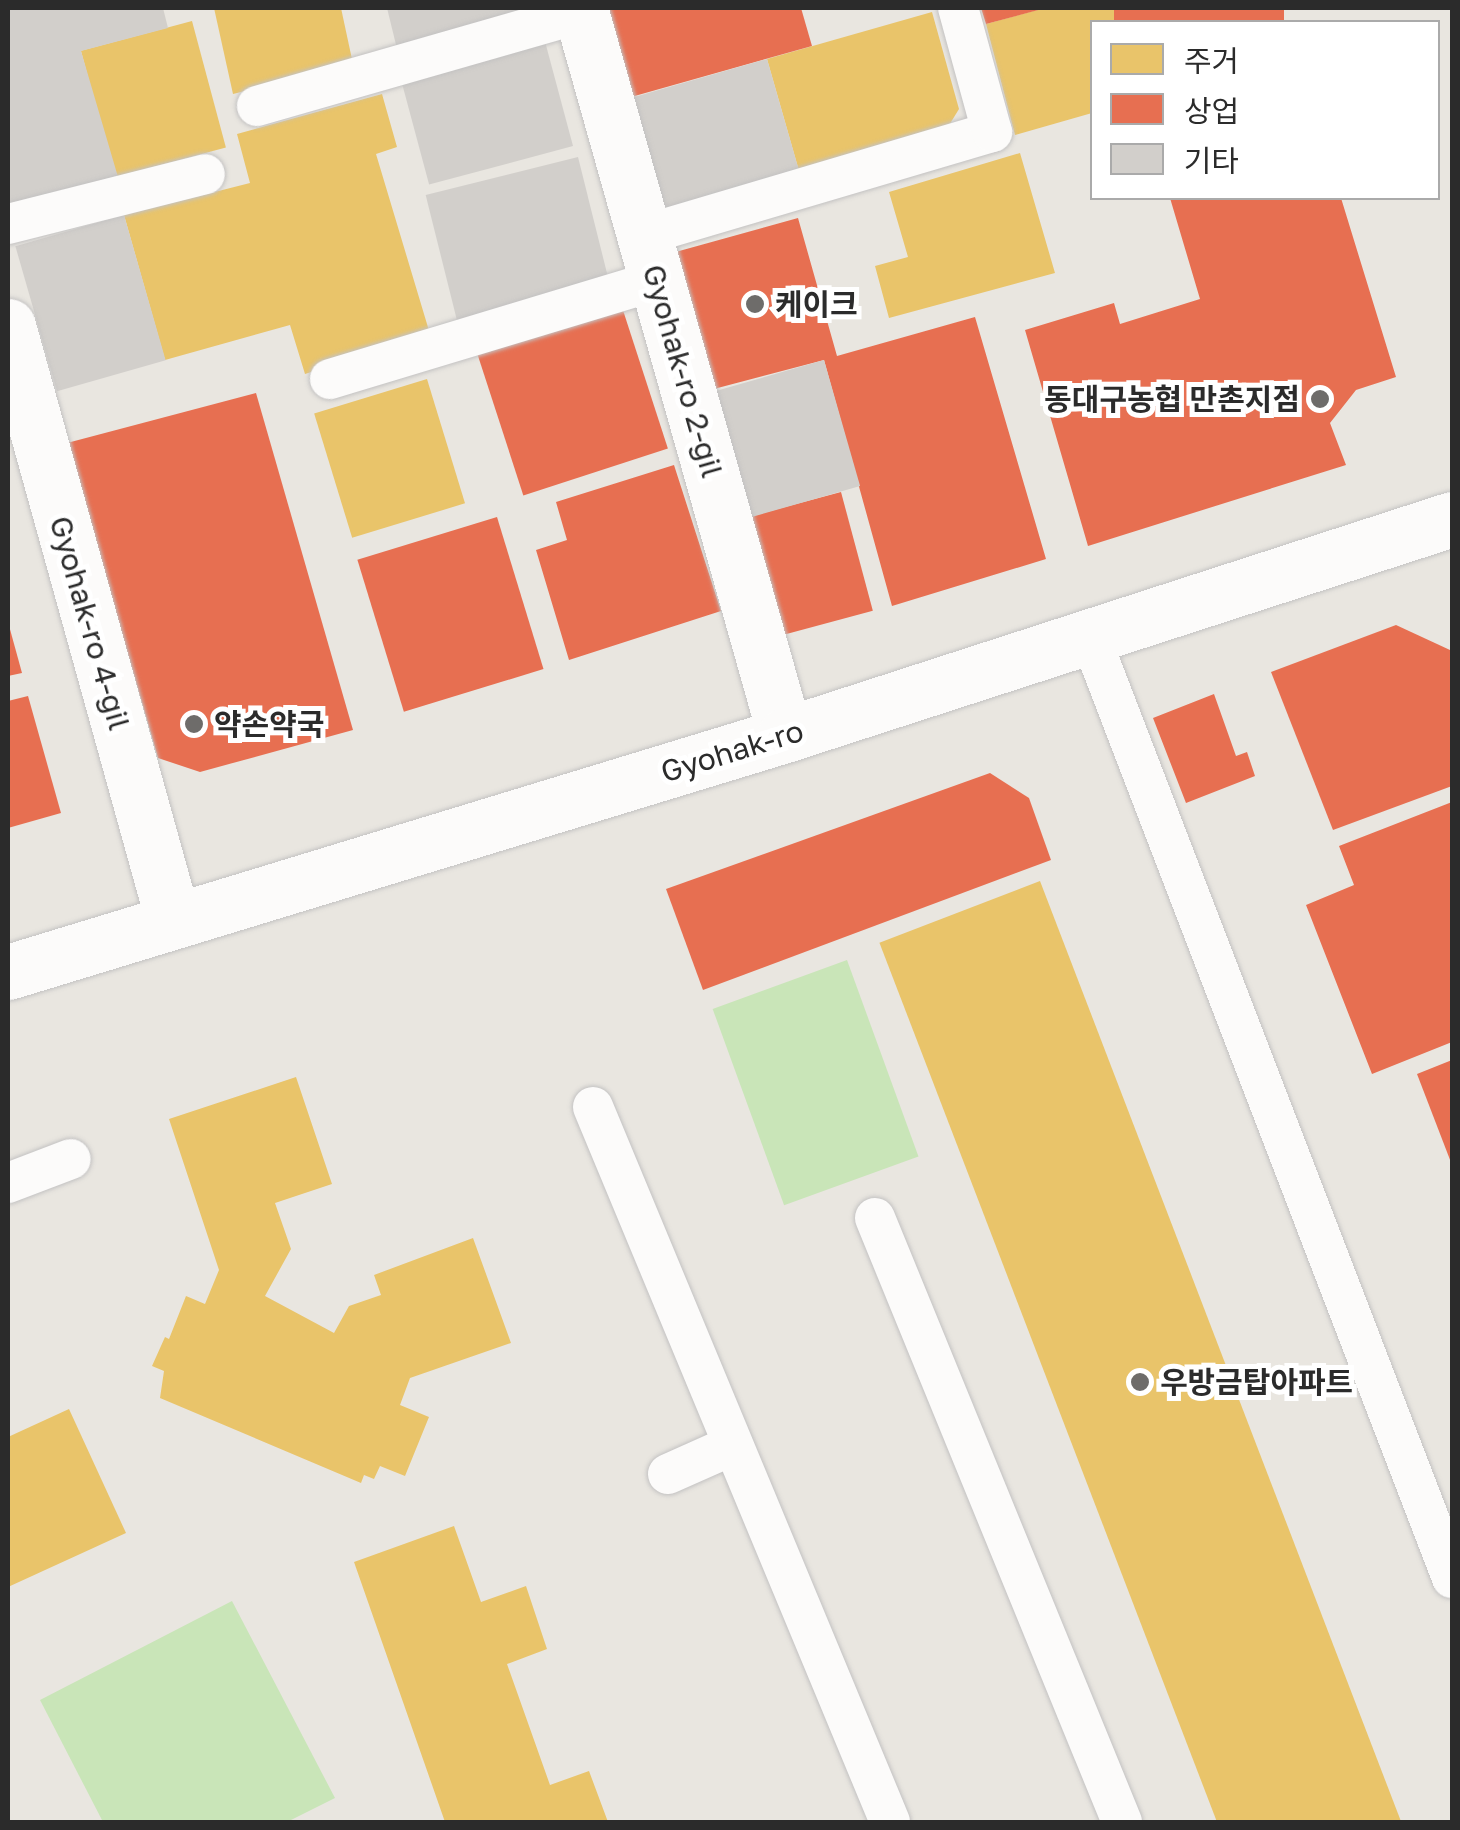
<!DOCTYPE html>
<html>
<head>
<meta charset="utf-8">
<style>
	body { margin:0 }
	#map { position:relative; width:1460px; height:1830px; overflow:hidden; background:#e9e6e0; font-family:"Golos Text","Noto Sans KR",sans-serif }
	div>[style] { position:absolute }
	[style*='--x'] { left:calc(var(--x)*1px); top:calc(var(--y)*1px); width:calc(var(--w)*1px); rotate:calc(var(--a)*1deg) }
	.green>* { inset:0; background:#c9e5b8; transform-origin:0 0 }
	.homes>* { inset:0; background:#e9c46a; transform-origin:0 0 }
	.shops>* { inset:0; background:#e76f51; transform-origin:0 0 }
	.building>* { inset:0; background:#d2cfcb; transform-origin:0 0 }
	.roads { filter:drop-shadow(0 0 2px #c3c2c2) drop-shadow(0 0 2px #c3c2c2) }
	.lane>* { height:40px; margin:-20px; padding:0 20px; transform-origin:20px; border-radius:20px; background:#fcfbfa }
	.street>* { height:55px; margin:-27.5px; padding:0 27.5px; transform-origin:27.5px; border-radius:27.5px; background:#fcfbfa }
	.secondary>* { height:55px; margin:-27.5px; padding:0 27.5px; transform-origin:27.5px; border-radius:27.5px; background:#fcfbfa }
	.dots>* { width:28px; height:28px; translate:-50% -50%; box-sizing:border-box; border:5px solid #fff; border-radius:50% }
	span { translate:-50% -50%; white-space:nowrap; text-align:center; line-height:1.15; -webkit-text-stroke:10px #fff; paint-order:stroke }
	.poi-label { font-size:30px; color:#2b2b2b; font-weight:700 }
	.left { translate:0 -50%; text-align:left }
	.right { translate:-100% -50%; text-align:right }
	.street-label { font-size:30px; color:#2b2b2b }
	.frame { position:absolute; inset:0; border:10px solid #2b2b2b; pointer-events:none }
	.legend { position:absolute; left:1090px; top:20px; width:350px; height:180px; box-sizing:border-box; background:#fff; border:2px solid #aaa; margin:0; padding:12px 18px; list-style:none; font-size:30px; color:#2b2b2b }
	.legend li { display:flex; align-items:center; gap:20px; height:50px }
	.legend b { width:50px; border:2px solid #aaa }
</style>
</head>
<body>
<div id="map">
	<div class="green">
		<i style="left:847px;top:960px;width:209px;height:143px;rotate:70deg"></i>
		<i style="clip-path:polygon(232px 1601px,335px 1798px,287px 1822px,103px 1822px,40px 1700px)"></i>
	</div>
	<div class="homes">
		<i style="clip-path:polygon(214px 8px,341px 8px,353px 64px,233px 94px)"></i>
		<i style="clip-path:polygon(1045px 8px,1114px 8px,1118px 22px,1092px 22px,1092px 113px,1015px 135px,986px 24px)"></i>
		<i style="clip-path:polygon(932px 12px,959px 109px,940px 140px,801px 178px,767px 59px)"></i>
		<i style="left:192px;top:21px;width:131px;height:115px;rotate:75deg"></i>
		<i style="clip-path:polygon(382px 94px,397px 147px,376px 154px,430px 334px,305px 374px,290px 325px,165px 360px,124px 215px,250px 183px,237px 134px)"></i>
		<i style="clip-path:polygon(1020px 153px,1055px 273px,889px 318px,875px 266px,908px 257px,889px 192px)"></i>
		<i style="left:427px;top:379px;width:130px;height:118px;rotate:73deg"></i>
		<i style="left:1040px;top:881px;width:1008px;height:172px;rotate:69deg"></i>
		<i style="clip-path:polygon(296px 1077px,332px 1184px,275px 1203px,291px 1249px,265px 1296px,334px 1333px,349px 1306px,381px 1295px,374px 1275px,473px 1238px,511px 1343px,410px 1378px,400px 1405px,429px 1417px,405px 1476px,380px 1466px,374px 1479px,364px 1475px,361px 1483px,160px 1398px,164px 1371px,152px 1366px,165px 1337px,169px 1339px,186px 1296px,205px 1304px,219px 1270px,169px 1119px)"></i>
		<i style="clip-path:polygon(69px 1409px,126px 1533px,8px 1587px,8px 1437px)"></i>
		<i style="clip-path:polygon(454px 1526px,481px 1602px,526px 1586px,547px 1649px,507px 1664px,550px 1785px,589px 1771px,608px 1822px,445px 1822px,354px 1562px)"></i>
	</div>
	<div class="shops">
		<i style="clip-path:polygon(599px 8px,801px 8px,812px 46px,624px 99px)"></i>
		<i style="clip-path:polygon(981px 8px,1042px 8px,1042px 9px,986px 24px)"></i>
		<i style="left:1114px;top:8px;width:170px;height:15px"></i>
		<i style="clip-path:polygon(1170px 198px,1341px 198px,1396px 377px,1356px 390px,1330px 423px,1346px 465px,1088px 546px,1025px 330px,1114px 303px,1120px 324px,1200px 299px)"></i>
		<i style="clip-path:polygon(798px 218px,837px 356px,975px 317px,1046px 559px,892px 606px,824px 360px,710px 390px,672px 253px)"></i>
		<i style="left:620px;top:301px;width:155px;height:152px;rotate:72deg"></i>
		<i style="clip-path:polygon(256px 393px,353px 730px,200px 772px,158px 758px,67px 443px)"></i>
		<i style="clip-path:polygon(674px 465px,721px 611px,569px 660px,536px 550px,567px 540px,556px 502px)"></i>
		<i style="left:841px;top:492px;width:123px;height:98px;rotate:75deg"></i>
		<i style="left:497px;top:517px;width:159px;height:146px;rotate:73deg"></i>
		<i style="clip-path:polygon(8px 622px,22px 673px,8px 676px)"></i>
		<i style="clip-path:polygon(1396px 625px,1450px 650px,1452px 657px,1452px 786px,1333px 830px,1271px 672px)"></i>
		<i style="clip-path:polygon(1214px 694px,1236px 756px,1247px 752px,1255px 776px,1186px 803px,1153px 718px)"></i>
		<i style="clip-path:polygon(28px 696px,61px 813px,8px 828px,8px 701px)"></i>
		<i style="clip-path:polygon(990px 773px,1029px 798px,1051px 860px,703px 990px,666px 889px)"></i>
		<i style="clip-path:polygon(1452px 802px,1452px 1042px,1372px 1074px,1306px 905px,1354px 885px,1339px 846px)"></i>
		<i style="clip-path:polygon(1452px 1060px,1452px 1165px,1417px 1074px)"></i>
	</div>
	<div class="building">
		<i style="clip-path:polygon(8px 8px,163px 8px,168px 28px,81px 51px,118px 177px,8px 207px)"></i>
		<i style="clip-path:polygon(387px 8px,536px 8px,398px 53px)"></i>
		<i style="left:543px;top:34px;width:116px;height:149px;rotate:75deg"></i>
		<i style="left:767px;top:59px;width:124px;height:148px;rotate:74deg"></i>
		<i style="left:578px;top:157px;width:131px;height:157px;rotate:76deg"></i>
		<i style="left:124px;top:215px;width:151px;height:113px;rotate:74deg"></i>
		<i style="left:824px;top:360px;width:131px;height:118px;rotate:74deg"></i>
	</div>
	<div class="roads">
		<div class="lane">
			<i style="--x:257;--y:106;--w:338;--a:-16"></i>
			<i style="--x:8;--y:224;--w:203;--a:-14.2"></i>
			<i style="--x:644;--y:235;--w:363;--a:-16.5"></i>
			<i style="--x:992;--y:132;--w:129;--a:-105.3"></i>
			<i style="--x:330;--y:379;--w:342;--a:-16.8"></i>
			<i style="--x:1091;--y:639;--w:1006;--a:68.97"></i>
			<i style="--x:593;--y:1107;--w:774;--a:67.44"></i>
			<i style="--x:8;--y:1183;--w:67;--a:-20.9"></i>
			<i style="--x:875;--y:1218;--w:653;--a:67.76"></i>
			<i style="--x:668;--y:1474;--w:71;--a:-24"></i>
		</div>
		<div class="street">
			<i style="--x:580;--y:8;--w:755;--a:74.25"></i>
			<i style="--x:8;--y:326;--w:616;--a:74.48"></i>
		</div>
		<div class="secondary">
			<i style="--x:8;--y:972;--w:812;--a:-16.96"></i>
			<i style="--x:785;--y:735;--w:701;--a:-17.94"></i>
		</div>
	</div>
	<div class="dots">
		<i style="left:755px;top:304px;background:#6e6c6a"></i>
		<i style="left:1320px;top:399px;background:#6e6c6a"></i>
		<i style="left:194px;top:724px;background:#6e6c6a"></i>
		<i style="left:1140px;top:1382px;background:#6e6c6a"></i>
	</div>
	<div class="poi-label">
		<span class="left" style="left:775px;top:304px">케이크</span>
		<span class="right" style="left:1300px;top:399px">동대구농협 만촌지점</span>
		<span class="left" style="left:214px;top:724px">약손약국</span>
		<span class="left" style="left:1160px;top:1382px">우방금탑아파트</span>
	</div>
	<div class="street-label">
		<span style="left:683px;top:371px;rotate:74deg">Gyohak-ro 2-gil</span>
		<span style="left:90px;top:623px;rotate:74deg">Gyohak-ro 4-gil</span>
		<span style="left:732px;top:751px;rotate:-17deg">Gyohak-ro</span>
	</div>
	<div class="frame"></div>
	<ul class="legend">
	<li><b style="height:28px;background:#e9c46a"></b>주거</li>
	<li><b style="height:28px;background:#e76f51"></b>상업</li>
	<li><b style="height:28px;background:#d2cfcb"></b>기타</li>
	</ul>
</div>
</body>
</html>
